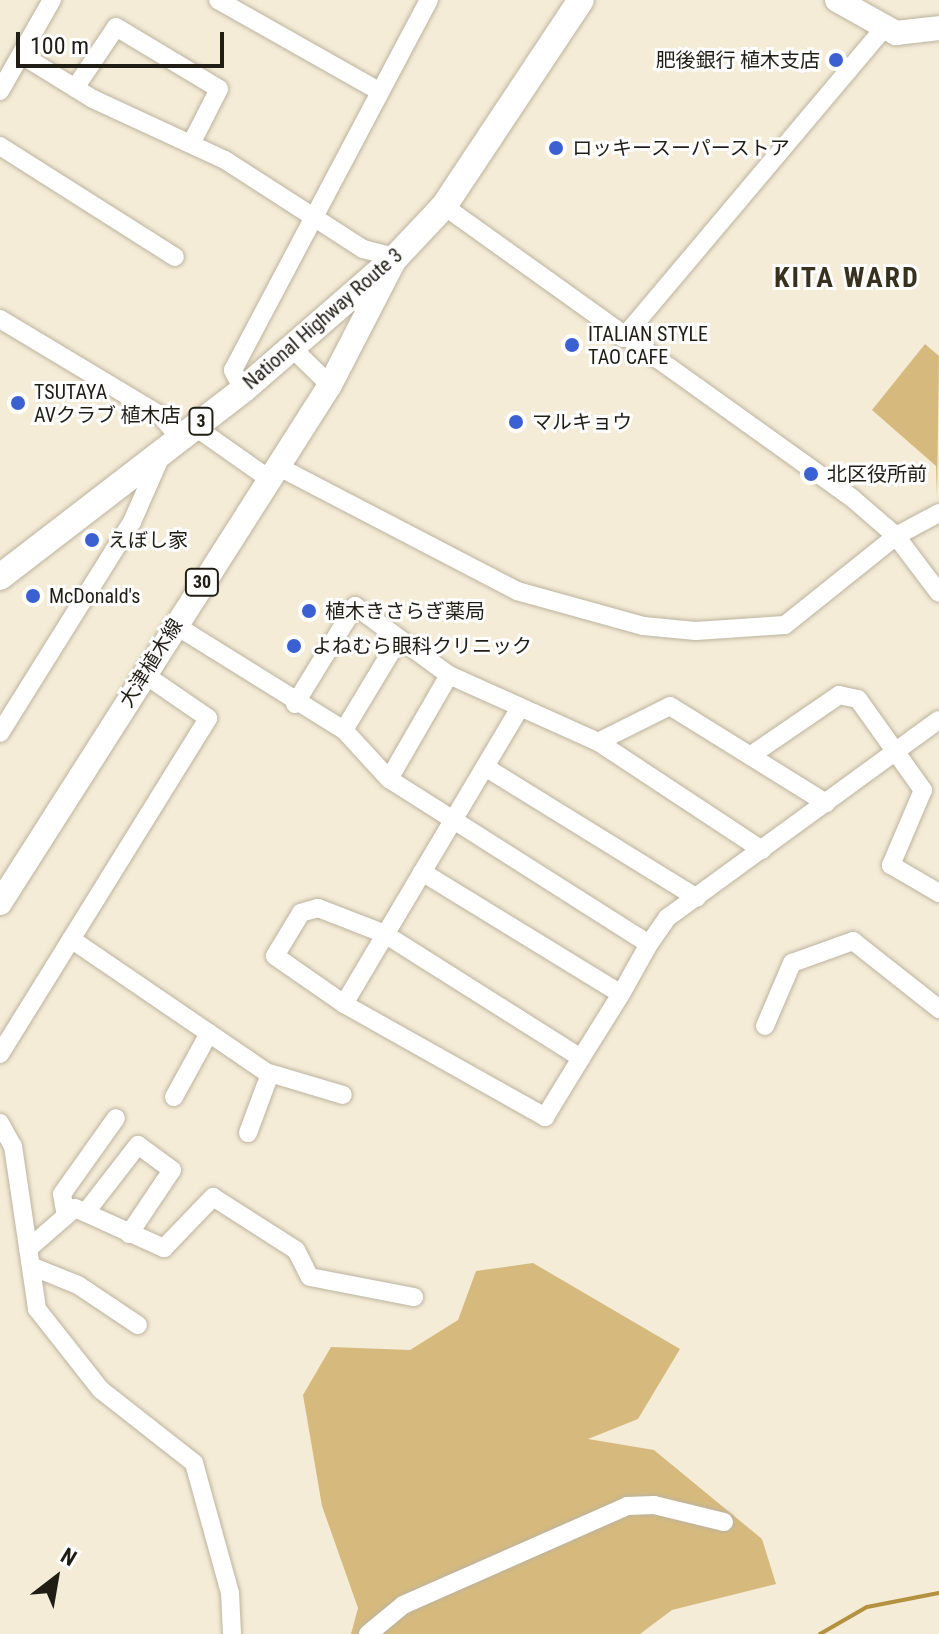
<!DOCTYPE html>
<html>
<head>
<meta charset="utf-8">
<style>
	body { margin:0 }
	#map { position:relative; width:939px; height:1634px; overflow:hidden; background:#f5ecd7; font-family:"Roboto Condensed","Noto Sans JP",sans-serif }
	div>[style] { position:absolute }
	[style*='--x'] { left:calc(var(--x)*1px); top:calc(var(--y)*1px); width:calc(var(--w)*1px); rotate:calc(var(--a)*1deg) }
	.green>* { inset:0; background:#d6ba7d }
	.stream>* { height:4px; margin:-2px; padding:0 2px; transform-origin:2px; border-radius:2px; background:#b39140 }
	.roads { filter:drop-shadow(0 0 2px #bcb39f) drop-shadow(0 0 2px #bcb39f) }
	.minor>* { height:18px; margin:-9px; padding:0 9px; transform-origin:9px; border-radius:9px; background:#fff }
	.major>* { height:24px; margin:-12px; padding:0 12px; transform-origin:12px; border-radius:12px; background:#fff }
	.highway>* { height:26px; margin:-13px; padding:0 13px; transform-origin:13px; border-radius:13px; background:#fff }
	.dots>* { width:22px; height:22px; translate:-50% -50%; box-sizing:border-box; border:4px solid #fff; border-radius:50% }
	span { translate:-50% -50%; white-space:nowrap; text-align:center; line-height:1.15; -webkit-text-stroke:6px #fff; paint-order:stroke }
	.shield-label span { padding:2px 6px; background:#fff; border:2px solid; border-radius:6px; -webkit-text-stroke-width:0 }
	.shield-label { font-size:18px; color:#201d15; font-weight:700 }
	.poi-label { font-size:20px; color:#201d15 }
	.right { translate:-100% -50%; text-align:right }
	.left { translate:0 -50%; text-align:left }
	.street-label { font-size:20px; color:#201d15 }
	.district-label { font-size:28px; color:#383120; font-weight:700; letter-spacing:2px }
	.north { position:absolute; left:16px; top:1538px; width:80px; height:80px; -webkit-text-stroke:6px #fff; paint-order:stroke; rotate:31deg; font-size:22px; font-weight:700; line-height:32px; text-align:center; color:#201d15 }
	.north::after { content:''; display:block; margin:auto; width:28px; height:36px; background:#201d15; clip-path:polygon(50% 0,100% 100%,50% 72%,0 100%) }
	.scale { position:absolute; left:16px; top:32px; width:208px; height:36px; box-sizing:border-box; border:4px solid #201d15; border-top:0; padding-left:10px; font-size:24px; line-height:28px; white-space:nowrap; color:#201d15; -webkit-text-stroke:6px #fff; paint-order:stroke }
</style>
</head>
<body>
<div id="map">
	<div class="green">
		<i style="clip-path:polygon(925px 344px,939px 356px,937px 500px,936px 466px,872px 410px)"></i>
		<i style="clip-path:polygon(533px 1263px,680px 1349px,638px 1419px,588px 1439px,654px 1450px,762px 1539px,776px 1584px,672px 1610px,640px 1634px,351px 1634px,358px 1608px,322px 1506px,303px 1395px,331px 1347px,410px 1350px,458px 1320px,476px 1271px)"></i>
	</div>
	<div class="stream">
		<i style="--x:820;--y:1634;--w:54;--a:-29.9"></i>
		<i style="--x:867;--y:1607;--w:73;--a:-11"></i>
	</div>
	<div class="roads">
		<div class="minor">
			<i style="--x:218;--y:0;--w:185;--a:29.5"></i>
			<i style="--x:25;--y:57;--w:80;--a:31.7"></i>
			<i style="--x:93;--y:99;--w:145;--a:24.8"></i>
			<i style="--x:225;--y:160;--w:164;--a:32.8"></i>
			<i style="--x:363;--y:249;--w:34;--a:14"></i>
			<i style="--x:75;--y:88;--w:73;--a:-56.1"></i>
			<i style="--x:116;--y:27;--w:120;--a:31"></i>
			<i style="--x:219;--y:89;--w:59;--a:117"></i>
			<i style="--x:0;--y:91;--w:105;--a:-60.3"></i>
			<i style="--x:0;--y:146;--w:207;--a:32.4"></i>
			<i style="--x:444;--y:206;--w:502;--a:35.59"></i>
			<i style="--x:852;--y:498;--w:58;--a:40.8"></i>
			<i style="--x:896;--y:536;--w:71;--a:53"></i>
			<i style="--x:0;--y:319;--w:187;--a:31"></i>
			<i style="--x:160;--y:415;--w:29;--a:49"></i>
			<i style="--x:623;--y:338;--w:405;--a:-49.9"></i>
			<i style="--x:291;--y:347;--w:54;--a:44.3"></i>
			<i style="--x:243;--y:390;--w:22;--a:-117"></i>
			<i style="--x:233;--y:370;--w:419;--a:-62.1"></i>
			<i style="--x:194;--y:426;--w:92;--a:35.2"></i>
			<i style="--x:277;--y:466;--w:271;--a:27.5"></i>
			<i style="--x:517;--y:591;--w:131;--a:15.5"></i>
			<i style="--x:643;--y:626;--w:53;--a:5.4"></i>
			<i style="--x:696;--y:631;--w:89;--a:-3.9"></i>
			<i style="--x:785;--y:625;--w:142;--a:-38.7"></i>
			<i style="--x:896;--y:536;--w:49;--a:-28.1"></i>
			<i style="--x:175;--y:625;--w:199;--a:31.9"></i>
			<i style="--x:344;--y:730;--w:67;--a:47.4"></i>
			<i style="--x:389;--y:779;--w:308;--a:32.4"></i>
			<i style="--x:295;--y:704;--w:115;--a:-58.5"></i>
			<i style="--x:355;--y:606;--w:117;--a:36.3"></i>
			<i style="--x:449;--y:675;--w:163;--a:24.2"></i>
			<i style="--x:344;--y:730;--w:106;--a:-58.9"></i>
			<i style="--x:0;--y:733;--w:249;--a:-58"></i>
			<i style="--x:132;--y:522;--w:72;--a:-66.3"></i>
			<i style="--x:750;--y:756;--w:108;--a:-34.4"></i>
			<i style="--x:839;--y:695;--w:19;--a:12"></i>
			<i style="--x:858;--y:699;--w:112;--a:54.5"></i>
			<i style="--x:923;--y:790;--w:82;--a:113.1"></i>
			<i style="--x:891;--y:865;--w:56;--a:30.3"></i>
			<i style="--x:485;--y:767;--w:249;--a:31.7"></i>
			<i style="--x:389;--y:779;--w:120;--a:-60"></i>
			<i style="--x:762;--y:850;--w:196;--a:-146.6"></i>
			<i style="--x:598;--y:742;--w:80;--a:-26.6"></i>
			<i style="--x:670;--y:706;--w:184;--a:31.9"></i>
			<i style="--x:422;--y:872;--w:233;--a:31.5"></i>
			<i style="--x:71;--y:939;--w:236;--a:34.3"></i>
			<i style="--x:266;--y:1072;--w:80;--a:16.6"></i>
			<i style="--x:344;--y:1004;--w:343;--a:-59.3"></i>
			<i style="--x:765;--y:1026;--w:69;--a:-66.8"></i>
			<i style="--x:792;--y:963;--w:65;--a:-19.8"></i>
			<i style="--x:853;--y:941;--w:110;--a:38.3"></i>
			<i style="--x:0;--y:1054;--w:395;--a:-58.2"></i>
			<i style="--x:208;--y:718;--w:78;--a:-145.5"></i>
			<i style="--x:581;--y:1058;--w:232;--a:-147.7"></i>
			<i style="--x:385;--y:934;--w:72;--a:-158.8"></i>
			<i style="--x:318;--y:908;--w:18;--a:164"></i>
			<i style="--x:301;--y:913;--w:50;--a:121.2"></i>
			<i style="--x:275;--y:956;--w:84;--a:34.8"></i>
			<i style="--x:344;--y:1004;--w:231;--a:29.3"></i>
			<i style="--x:545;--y:1117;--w:69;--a:-58.6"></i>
			<i style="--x:581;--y:1058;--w:75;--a:-58"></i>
			<i style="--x:621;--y:994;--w:57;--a:-60.8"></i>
			<i style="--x:649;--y:944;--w:32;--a:-55"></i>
			<i style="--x:667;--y:918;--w:336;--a:-36.1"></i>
			<i style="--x:174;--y:1097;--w:73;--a:-61.3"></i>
			<i style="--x:0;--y:1123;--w:26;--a:61"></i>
			<i style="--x:13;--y:1146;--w:165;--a:81.6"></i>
			<i style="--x:37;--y:1309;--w:103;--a:51.7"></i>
			<i style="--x:101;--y:1390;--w:118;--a:38.1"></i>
			<i style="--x:194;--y:1463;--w:135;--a:74.5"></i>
			<i style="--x:230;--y:1593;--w:41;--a:87.2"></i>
			<i style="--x:248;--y:1133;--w:63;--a:-69.6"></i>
			<i style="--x:65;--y:1211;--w:17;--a:-100"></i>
			<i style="--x:62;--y:1194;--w:93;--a:-54.6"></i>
			<i style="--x:86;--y:1212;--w:85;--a:-52.2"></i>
			<i style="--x:138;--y:1145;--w:42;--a:36.3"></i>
			<i style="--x:172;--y:1170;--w:77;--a:123.9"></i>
			<i style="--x:28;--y:1249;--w:62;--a:-41.1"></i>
			<i style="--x:75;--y:1208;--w:98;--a:24.2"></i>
			<i style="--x:164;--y:1248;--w:71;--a:-46.1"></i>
			<i style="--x:213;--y:1197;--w:98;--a:32.6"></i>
			<i style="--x:296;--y:1250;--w:30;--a:63"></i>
			<i style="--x:310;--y:1277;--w:106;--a:10.9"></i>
			<i style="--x:31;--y:1266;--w:51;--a:22"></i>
			<i style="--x:78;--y:1285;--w:72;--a:33.7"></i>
			<i style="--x:368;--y:1634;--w:45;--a:-39.6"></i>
			<i style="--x:403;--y:1605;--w:245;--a:-23.8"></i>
			<i style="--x:627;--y:1506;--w:27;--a:-2"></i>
			<i style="--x:654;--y:1505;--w:72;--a:13.7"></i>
		</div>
		<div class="major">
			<i style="--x:837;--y:0;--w:68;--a:29.2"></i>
			<i style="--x:896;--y:33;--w:43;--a:-6.6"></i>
			<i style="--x:0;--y:903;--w:614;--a:-57.5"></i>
			<i style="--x:330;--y:385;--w:144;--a:-62.7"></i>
		</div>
		<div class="highway">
			<i style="--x:0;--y:577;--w:307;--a:-37.6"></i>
			<i style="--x:243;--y:390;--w:203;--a:-41"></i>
			<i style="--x:396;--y:257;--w:70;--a:-46.7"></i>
			<i style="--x:444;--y:206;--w:247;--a:-56.4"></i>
		</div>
	</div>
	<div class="dots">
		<i style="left:836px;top:60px;background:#3a60d1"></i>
		<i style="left:556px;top:148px;background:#3a60d1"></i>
		<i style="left:572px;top:345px;background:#3a60d1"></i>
		<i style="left:18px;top:403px;background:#3a60d1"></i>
		<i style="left:516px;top:422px;background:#3a60d1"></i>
		<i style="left:811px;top:474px;background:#3a60d1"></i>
		<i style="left:92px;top:540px;background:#3a60d1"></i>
		<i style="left:33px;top:596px;background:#3a60d1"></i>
		<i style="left:309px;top:611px;background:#3a60d1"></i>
		<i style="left:294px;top:646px;background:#3a60d1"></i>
	</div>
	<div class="shield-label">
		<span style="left:201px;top:421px">3</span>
		<span style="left:202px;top:582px">30</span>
	</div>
	<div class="poi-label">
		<span class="right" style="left:820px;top:60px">肥後銀行 植木支店</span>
		<span class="left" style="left:572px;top:148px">ロッキースーパーストア</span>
		<span class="left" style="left:588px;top:346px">ITALIAN STYLE<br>TAO CAFE</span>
		<span class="left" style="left:34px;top:404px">TSUTAYA<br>AVクラブ 植木店</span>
		<span class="left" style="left:532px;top:422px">マルキョウ</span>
		<span class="left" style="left:827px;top:474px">北区役所前</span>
		<span class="left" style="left:108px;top:540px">えぼし家</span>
		<span class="left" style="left:49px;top:596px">McDonald's</span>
		<span class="left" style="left:325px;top:611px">植木きさらぎ薬局</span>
		<span class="left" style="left:312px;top:646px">よねむら眼科クリニック</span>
	</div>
	<div class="street-label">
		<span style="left:323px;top:319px;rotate:-41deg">National Highway Route 3</span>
		<span style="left:151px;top:663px;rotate:-58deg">大津植木線</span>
	</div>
	<div class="district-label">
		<span style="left:847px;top:278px">KITA WARD</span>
	</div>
	<div class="north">N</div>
	<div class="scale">100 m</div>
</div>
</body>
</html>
